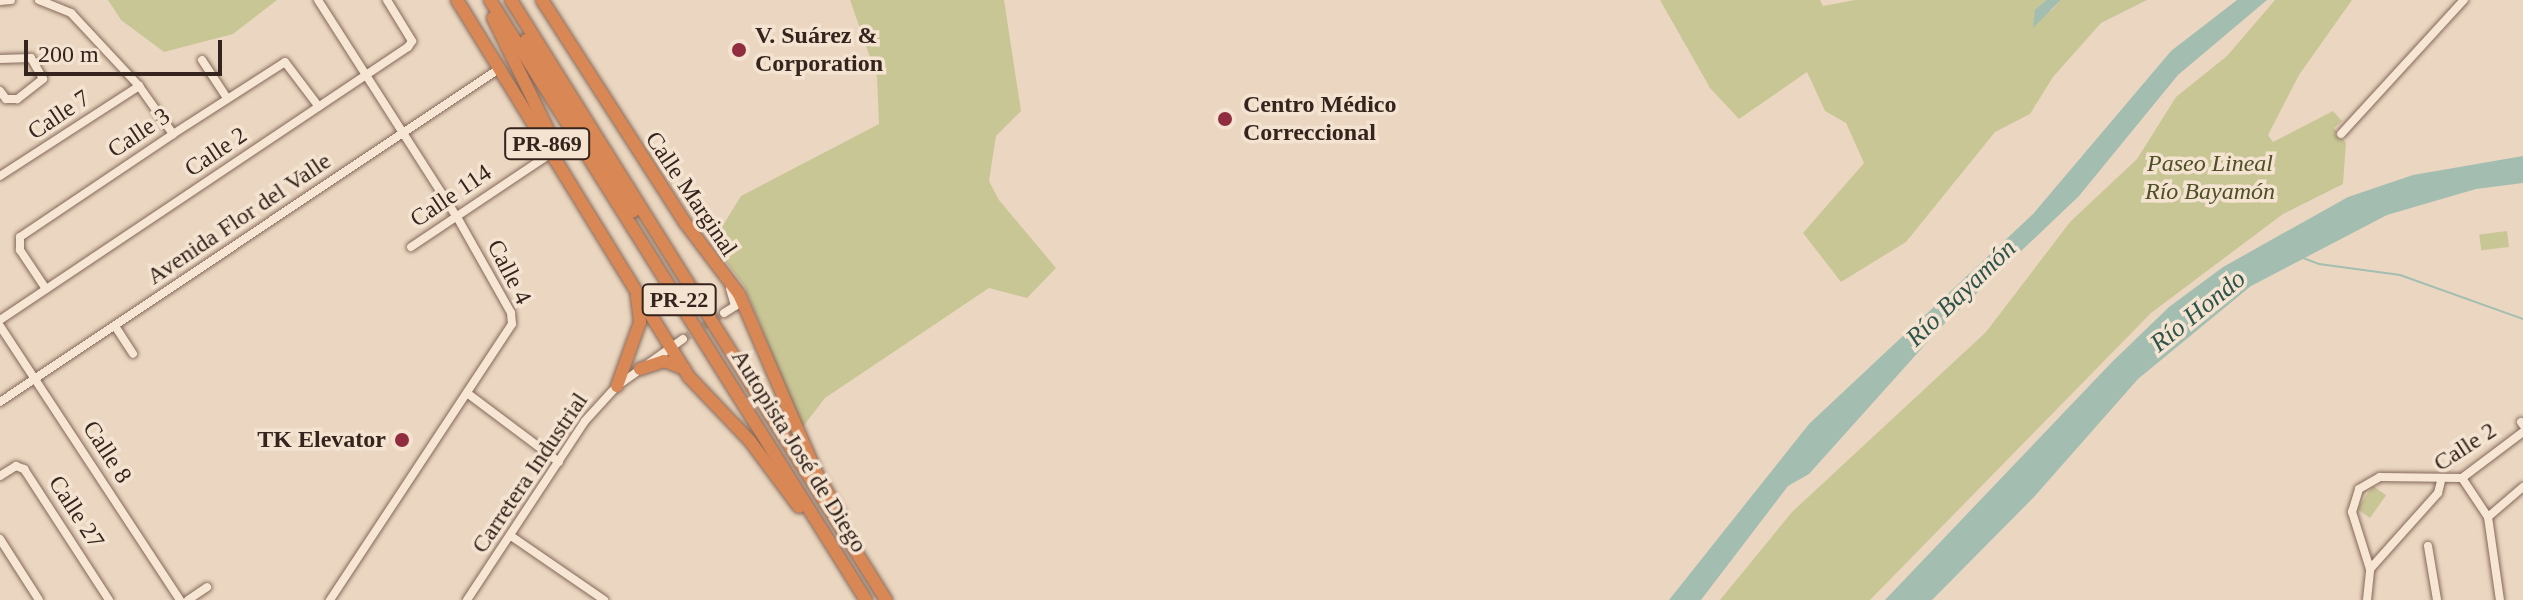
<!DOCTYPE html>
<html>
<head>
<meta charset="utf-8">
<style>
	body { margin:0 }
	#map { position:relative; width:2523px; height:600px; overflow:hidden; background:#ebd7c1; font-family:Georgia,serif }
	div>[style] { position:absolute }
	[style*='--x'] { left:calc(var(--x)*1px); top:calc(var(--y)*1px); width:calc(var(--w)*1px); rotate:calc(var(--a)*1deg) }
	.green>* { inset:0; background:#c9c696; transform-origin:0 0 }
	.water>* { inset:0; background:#a3beb1 }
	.stream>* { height:2px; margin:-1px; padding:0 1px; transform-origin:1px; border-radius:1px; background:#a3beb1 }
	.minor-tunnel>* { height:8px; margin-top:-4px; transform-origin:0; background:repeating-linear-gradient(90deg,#c6b3a0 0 8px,transparent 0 12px) }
	.roads { filter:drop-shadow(0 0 2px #84685a) drop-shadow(0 0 2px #84685a) }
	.minor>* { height:8px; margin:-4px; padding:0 4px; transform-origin:4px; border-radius:4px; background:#f7e6d4 }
	.highway>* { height:12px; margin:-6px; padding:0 6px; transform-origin:6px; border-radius:6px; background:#d88755 }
	.dots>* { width:22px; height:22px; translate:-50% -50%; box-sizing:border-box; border:4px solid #f3e3d0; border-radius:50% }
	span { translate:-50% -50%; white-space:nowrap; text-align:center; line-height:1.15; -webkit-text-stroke:7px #f3e3d0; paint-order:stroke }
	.shield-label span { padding:2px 6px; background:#f3e3d0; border:2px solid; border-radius:6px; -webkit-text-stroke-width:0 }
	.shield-label { font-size:22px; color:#34241d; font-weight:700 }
	.poi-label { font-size:24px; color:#34241d; font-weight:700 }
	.left { translate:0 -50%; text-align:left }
	.right { translate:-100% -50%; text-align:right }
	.street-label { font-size:24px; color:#34241d }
	.park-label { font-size:24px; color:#4d5025; font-style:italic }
	.water-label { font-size:26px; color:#2d534a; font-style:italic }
	.scale { position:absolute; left:24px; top:40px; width:198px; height:36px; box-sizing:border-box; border:4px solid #34241d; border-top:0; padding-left:10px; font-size:24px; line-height:28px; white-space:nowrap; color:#34241d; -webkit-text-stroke:6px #f3e3d0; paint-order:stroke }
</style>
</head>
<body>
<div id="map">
	<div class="green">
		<i style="clip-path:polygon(108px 0,277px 0,233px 34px,164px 52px,121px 20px)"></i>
		<i style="clip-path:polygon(850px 0,1004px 0,1021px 111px,996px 136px,989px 181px,999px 200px,1056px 268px,1027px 298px,989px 288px,825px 398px,802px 428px,745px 287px,712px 243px,741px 196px,879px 124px,877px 77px)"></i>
		<i style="clip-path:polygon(1660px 0,1820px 0,1823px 6px,1855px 0,2046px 0,2036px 10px,2051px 11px,2061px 0,2147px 0,2101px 23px,2053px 77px,2030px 114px,1995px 132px,1906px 242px,1841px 282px,1803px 233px,1864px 163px,1846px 123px,1825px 111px,1807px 72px,1739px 119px,1710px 88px)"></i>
		<i style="clip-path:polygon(2275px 0,2352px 0,2299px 75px,2268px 135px,2273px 142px,2333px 111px,2342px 121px,2334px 128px,2346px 143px,2343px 184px,2283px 214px,2151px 313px,1870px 600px,1720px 600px,1792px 512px,1986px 332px,2070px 222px,2137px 159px,2176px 97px,2227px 56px)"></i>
		<i style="left:2507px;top:231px;width:16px;height:28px;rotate:83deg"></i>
		<i style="left:2373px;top:486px;width:16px;height:28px;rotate:35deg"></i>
	</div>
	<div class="water">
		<i style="clip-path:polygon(2046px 0,2061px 0,2033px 28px,2035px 10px)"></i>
		<i style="clip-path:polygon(2237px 0,2267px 0,2178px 75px,2079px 196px,1940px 328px,1809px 474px,1788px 486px,1701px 600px,1669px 600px,1809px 424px,2033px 214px,2171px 51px)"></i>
		<i style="clip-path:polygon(2523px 156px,2523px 183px,2476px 189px,2387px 215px,2251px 286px,2138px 379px,2034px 497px,1932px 600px,1885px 600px,2111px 363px,2169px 307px,2223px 267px,2348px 197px,2413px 175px)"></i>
	</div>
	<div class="stream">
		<i style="--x:2298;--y:256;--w:22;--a:21"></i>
		<i style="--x:2319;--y:264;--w:82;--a:7.7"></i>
		<i style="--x:2400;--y:275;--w:131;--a:19.7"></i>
	</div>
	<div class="minor-tunnel">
		<i style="--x:683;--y:339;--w:49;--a:-32.4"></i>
	</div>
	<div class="roads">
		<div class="minor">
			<i style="--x:39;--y:0;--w:35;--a:22"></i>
			<i style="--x:71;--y:13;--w:100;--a:47"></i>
			<i style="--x:139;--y:86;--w:59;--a:54.7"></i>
			<i style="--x:318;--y:0;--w:258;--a:57.4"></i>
			<i style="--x:457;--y:217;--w:110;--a:60.6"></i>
			<i style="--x:511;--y:313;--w:11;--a:85"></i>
			<i style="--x:512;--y:324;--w:331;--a:123.4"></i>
			<i style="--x:0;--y:1;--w:11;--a:-5"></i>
			<i style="--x:0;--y:59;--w:31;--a:-2"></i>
			<i style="--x:31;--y:58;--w:24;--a:60"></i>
			<i style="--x:43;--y:79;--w:33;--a:142"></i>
			<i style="--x:17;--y:99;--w:11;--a:180"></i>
			<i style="--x:6;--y:99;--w:10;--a:-127"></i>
			<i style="--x:202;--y:60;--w:45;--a:56.7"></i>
			<i style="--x:2341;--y:134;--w:182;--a:-47.5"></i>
			<i style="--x:0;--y:176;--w:166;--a:-32.9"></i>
			<i style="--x:411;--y:247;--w:171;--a:-33.8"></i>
			<i style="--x:46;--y:289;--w:47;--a:-123.7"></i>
			<i style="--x:20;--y:250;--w:13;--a:-90"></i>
			<i style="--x:20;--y:237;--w:184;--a:-33.9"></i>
			<i style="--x:173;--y:134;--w:133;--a:-32.7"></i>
			<i style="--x:285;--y:62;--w:56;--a:52.9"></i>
			<i style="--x:724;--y:313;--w:13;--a:-32"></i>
			<i style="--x:735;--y:306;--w:18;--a:-106"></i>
			<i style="--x:0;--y:320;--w:491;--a:-33.8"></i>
			<i style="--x:408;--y:47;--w:7;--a:-56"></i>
			<i style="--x:412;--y:41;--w:48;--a:-121.4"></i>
			<i style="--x:0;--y:326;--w:328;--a:56.7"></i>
			<i style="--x:115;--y:326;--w:33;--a:57"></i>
			<i style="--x:467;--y:393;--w:115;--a:36.9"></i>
			<i style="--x:0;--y:402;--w:601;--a:-33.74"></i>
			<i style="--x:2521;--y:422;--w:4;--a:56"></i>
			<i style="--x:0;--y:476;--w:19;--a:-32"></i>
			<i style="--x:16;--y:466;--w:9;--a:21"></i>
			<i style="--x:24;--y:469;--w:156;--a:57"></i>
			<i style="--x:2462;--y:478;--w:47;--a:56.3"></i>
			<i style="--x:2488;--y:517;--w:84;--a:81.8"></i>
			<i style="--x:2488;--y:517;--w:46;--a:-40.6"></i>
			<i style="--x:511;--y:536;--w:113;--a:34.5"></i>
			<i style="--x:0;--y:539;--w:72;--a:57.4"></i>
			<i style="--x:2428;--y:546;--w:55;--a:80.5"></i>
			<i style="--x:2370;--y:569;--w:102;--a:-48.2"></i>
			<i style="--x:2438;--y:493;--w:12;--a:-76"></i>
			<i style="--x:188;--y:600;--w:23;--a:-34"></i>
			<i style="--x:467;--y:600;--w:214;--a:-56.6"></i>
			<i style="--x:585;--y:421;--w:47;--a:-47.6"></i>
			<i style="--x:617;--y:386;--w:81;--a:-35.5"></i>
			<i style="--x:2367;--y:600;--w:31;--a:-84"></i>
			<i style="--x:2370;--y:569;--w:60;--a:-107.5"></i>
			<i style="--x:2352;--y:512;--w:24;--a:-73"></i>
			<i style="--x:2359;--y:489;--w:24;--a:-30"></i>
			<i style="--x:2380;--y:477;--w:82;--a:0.7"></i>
			<i style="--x:2462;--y:478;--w:76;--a:-37"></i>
		</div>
		<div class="highway">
			<i style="--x:457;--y:0;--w:443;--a:58.4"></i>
			<i style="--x:689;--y:377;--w:88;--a:46.4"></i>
			<i style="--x:750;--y:441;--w:82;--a:53.4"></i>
			<i style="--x:490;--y:0;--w:708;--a:57.93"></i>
			<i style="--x:511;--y:0;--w:708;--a:57.99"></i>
			<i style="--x:542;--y:0;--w:266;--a:57.3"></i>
			<i style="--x:686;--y:224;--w:88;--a:52.9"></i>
			<i style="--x:739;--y:294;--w:194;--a:66.6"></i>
			<i style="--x:493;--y:18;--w:129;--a:63.8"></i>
			<i style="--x:526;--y:40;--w:202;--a:58"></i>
			<i style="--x:640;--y:369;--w:25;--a:-18"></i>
			<i style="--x:664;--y:361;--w:22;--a:21"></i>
			<i style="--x:617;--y:386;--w:68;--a:-70.2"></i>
			<i style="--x:640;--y:322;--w:26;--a:-97"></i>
			<i style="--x:813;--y:467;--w:53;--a:60.5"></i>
		</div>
	</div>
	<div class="dots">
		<i style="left:739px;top:50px;background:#902d3f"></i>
		<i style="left:1225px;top:119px;background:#902d3f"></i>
		<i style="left:402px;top:440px;background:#902d3f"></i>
	</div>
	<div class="shield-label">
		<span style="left:547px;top:144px">PR-869</span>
		<span style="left:679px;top:300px">PR-22</span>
	</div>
	<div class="poi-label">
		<span class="left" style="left:755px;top:50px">V. Suárez &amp;<br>Corporation</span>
		<span class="left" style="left:1243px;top:119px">Centro Médico<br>Correccional</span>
		<span class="right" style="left:386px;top:440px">TK Elevator</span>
	</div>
	<div class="street-label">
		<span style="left:59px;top:115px;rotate:-34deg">Calle 7</span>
		<span style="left:139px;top:133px;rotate:-34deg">Calle 3</span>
		<span style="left:216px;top:152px;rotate:-34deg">Calle 2</span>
		<span style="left:691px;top:194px;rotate:56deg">Calle Marginal</span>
		<span style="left:451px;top:196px;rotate:-34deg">Calle 114</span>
		<span style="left:239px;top:219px;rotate:-34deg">Avenida Flor del Valle</span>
		<span style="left:509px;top:272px;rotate:63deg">Calle 4</span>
		<span style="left:2465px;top:447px;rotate:-33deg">Calle 2</span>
		<span style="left:799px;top:451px;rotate:58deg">Autopista José de Diego</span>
		<span style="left:107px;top:452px;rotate:57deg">Calle 8</span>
		<span style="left:530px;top:473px;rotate:-56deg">Carretera Industrial</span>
		<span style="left:76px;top:512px;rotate:57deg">Calle 27</span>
	</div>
	<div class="park-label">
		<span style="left:2210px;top:178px">Paseo Lineal<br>Río Bayamón</span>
	</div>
	<div class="water-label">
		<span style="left:1961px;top:293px;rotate:-44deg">Río Bayamón</span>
		<span style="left:2198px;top:311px;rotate:-39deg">Río Hondo</span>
	</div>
	<div class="scale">200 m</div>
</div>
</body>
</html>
